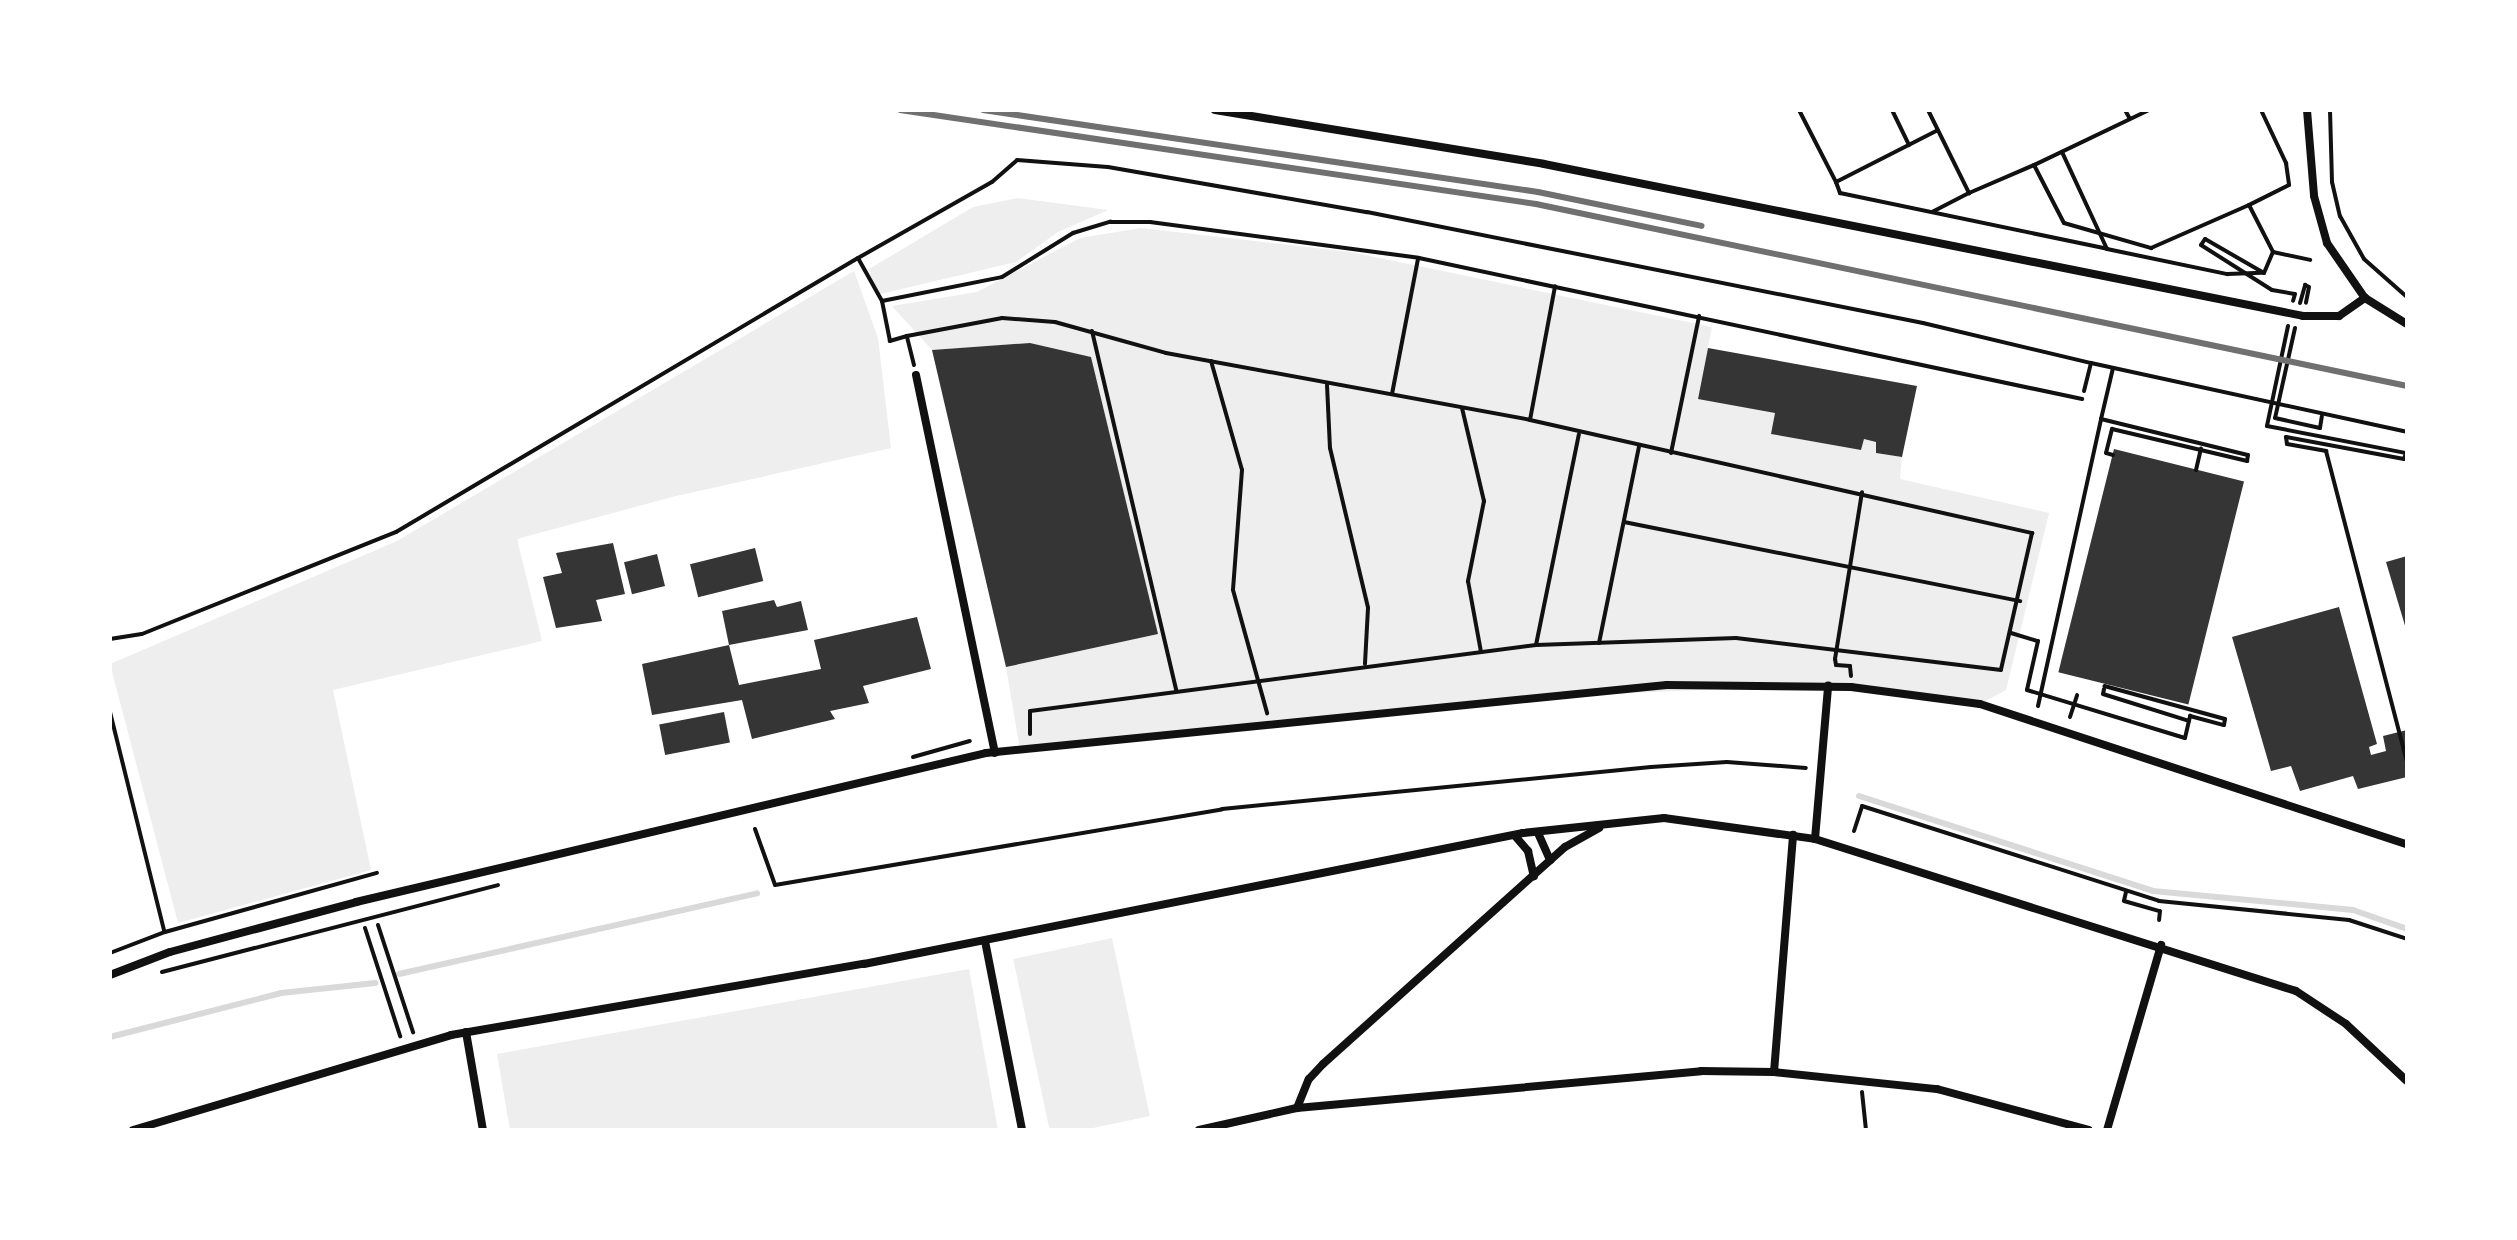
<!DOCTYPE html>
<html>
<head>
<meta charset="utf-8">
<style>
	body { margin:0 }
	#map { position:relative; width:2517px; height:1240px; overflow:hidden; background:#fff; font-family:"Roboto Condensed",sans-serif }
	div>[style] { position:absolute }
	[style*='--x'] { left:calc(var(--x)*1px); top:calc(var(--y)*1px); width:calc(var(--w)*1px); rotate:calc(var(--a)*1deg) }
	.green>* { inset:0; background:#eee; transform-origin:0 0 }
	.stream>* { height:6px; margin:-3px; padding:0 3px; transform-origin:3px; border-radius:3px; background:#d9d9d9 }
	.building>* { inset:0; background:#353535; transform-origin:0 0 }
	.path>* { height:4px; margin:-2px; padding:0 2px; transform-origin:2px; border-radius:2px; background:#111 }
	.minor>* { height:8px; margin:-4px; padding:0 4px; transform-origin:4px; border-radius:4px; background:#111 }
	.rail>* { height:6px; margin:-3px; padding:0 3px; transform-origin:3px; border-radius:3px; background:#707070 }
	span { translate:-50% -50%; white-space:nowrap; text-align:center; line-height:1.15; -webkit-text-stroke:6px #fff; paint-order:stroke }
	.frame { position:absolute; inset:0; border:112px solid #fff; pointer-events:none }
</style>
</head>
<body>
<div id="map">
	<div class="green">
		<i style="clip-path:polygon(1018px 198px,1108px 210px,1058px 232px,1016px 262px,876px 295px,869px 269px,973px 207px)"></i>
		<i style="clip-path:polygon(1141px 228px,1351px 252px,1712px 327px,1698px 398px,1775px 413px,1772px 434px,1861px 450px,1864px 439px,1876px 442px,1876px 453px,1902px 457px,1900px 479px,2049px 513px,2006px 690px,1980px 704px,1807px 685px,1545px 697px,1020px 750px,1006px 667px,1158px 634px,1091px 357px,1030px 343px,932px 350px,892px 306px,977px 292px,1080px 238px)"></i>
		<i style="clip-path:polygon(854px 271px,878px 338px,891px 448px,672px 497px,517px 539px,542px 641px,333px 690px,371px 870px,178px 923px,110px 664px,397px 541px)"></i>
		<i style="left:1112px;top:938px;width:182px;height:101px;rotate:78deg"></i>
		<i style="clip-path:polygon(969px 969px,998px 1130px,510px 1130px,497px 1054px)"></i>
	</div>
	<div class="stream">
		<i style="--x:1859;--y:796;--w:309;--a:17.9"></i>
		<i style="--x:2153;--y:891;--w:201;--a:5.4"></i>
		<i style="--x:2353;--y:910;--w:57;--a:19.4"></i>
		<i style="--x:399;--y:974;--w:367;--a:-12.7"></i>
		<i style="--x:110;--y:1037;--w:177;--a:-14.4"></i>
		<i style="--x:281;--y:993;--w:95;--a:-6.1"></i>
	</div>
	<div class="building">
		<i style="clip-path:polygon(1030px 343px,1091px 357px,1158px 634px,1006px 667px,932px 350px)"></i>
		<i style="clip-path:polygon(1708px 348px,1917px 386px,1902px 457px,1876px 453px,1876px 442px,1864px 439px,1861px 450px,1771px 434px,1775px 413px,1698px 399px)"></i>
		<i style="left:2114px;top:449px;width:134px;height:230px;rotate:14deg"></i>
		<i style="clip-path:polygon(613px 543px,625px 594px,596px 600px,602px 621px,556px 628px,543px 577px,562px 573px,556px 553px)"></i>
		<i style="left:755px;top:548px;width:34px;height:67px;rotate:76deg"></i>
		<i style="left:657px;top:554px;width:33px;height:34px;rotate:76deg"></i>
		<i style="clip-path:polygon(2407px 556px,2407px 629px,2406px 629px,2386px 562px)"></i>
		<i style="clip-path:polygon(774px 600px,777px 607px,801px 601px,808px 630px,729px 645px,722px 611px)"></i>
		<i style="clip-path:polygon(2339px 607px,2377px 744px,2369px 747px,2371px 755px,2386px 751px,2383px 736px,2407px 730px,2407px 777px,2358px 789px,2353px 776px,2300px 791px,2291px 766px,2271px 771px,2232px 637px)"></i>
		<i style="clip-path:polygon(917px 617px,931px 669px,863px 686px,869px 703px,830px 711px,835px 719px,752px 739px,742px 700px,652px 715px,642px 664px,729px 645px,739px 685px,821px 669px,814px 640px)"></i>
		<i style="left:724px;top:712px;width:31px;height:66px;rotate:79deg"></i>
	</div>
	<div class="path">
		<i style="--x:1799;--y:110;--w:81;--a:62.8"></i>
		<i style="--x:1836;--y:182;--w:114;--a:-27"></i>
		<i style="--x:1892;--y:110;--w:39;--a:64"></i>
		<i style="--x:1928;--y:110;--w:93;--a:63.7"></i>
		<i style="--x:1969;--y:193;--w:71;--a:-23.3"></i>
		<i style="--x:2125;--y:110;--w:10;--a:61"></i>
		<i style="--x:2149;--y:110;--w:127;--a:154.4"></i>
		<i style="--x:2034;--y:165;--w:65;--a:62.7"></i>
		<i style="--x:2064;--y:223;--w:91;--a:16"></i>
		<i style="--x:2151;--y:248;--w:107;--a:-23.7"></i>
		<i style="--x:2261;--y:110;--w:59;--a:64.7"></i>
		<i style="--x:2286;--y:163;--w:22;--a:82"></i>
		<i style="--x:2289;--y:185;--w:45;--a:153.4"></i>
		<i style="--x:2249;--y:205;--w:53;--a:62.9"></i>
		<i style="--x:2273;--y:252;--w:38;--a:12"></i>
		<i style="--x:2330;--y:110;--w:72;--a:88.4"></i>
		<i style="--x:2332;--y:182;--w:35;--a:77"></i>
		<i style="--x:2340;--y:216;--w:49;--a:60.8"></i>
		<i style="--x:2364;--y:259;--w:57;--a:41.5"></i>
		<i style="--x:1836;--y:182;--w:12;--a:70"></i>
		<i style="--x:1840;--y:193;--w:273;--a:11.8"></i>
		<i style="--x:2107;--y:249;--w:107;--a:-114.9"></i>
		<i style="--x:1932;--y:212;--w:42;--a:-27.2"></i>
		<i style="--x:2107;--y:249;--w:123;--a:11.8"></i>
		<i style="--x:2227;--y:274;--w:35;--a:-2"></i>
		<i style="--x:2264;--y:273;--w:68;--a:-150"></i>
		<i style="--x:2205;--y:239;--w:7;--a:124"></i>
		<i style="--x:2201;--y:245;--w:84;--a:32.4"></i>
		<i style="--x:2272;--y:290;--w:23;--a:10"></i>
		<i style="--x:2295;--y:294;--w:7;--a:106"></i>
		<i style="--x:2264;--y:273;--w:23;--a:-67"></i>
		<i style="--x:882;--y:301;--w:49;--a:-119.2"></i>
		<i style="--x:858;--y:258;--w:154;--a:-29.6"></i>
		<i style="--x:992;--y:182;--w:33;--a:-41"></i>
		<i style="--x:1017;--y:160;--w:91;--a:4.4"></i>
		<i style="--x:1108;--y:167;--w:263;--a:9.9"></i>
		<i style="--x:1367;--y:212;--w:567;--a:11.29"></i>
		<i style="--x:1923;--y:323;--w:173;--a:13.4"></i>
		<i style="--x:2300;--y:303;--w:19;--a:-74"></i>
		<i style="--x:2305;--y:285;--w:4;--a:27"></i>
		<i style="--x:2309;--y:287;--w:16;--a:101"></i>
		<i style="--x:2288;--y:326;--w:102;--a:101.9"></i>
		<i style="--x:2267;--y:426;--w:142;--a:11"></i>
		<i style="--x:2406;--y:453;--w:6;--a:108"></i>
		<i style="--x:2295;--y:328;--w:92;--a:102.5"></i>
		<i style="--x:2275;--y:418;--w:46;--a:12.5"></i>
		<i style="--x:2320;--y:428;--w:12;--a:-81"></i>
		<i style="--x:1092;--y:331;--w:369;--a:76.8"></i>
		<i style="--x:907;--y:336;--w:18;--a:164"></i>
		<i style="--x:890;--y:341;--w:41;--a:-101.3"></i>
		<i style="--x:882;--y:301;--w:122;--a:-11.3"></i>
		<i style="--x:1002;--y:277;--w:84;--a:-31.8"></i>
		<i style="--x:1073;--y:233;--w:39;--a:-17"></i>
		<i style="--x:1110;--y:222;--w:40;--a:0"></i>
		<i style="--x:1150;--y:222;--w:271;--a:7.6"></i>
		<i style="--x:1419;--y:258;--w:678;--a:12.01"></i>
		<i style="--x:1211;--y:361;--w:113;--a:74.1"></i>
		<i style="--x:1242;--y:470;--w:120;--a:94.3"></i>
		<i style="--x:1233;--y:590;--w:128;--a:74.5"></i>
		<i style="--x:914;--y:365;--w:30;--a:-104"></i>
		<i style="--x:907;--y:336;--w:97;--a:-10.7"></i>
		<i style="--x:1002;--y:318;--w:53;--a:4.3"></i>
		<i style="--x:1055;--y:322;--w:115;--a:15.6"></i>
		<i style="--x:1166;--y:353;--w:370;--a:10.4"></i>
		<i style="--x:1530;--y:420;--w:515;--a:12.69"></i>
		<i style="--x:2032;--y:533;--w:140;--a:102.8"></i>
		<i style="--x:2001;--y:670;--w:267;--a:-173.1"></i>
		<i style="--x:1736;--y:638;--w:200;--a:178"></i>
		<i style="--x:1536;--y:645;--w:510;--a:172.57"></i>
		<i style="--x:1030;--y:711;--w:23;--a:90"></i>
		<i style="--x:2113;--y:368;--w:52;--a:103.2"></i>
		<i style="--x:2101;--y:419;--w:151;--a:13.8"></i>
		<i style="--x:2248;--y:455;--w:6;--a:99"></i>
		<i style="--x:1327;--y:385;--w:63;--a:87.3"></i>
		<i style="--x:1330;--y:448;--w:164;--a:76.6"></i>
		<i style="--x:1368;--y:608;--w:56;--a:93.1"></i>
		<i style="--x:2084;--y:391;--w:29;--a:-76"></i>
		<i style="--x:2091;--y:363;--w:323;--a:12.3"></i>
		<i style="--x:1392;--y:394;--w:137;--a:-79.1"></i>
		<i style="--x:1462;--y:408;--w:96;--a:76.7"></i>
		<i style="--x:1484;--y:501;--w:82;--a:101.3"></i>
		<i style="--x:1468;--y:581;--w:72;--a:79.6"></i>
		<i style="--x:1530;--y:420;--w:136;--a:-79.4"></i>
		<i style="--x:1671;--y:453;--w:140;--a:-78.4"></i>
		<i style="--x:2113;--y:455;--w:7;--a:-164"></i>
		<i style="--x:2106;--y:453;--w:25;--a:-76"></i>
		<i style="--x:2112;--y:429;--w:139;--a:13.3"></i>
		<i style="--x:2404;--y:459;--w:120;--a:-169.4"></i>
		<i style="--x:2286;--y:437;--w:7;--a:82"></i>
		<i style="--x:2287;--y:444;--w:40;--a:10"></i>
		<i style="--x:2326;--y:451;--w:320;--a:75.4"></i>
		<i style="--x:2196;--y:470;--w:22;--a:-77"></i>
		<i style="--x:1624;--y:522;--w:404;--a:11.3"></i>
		<i style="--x:2011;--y:633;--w:28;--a:17"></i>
		<i style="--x:2038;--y:641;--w:50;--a:102.7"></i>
		<i style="--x:2027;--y:690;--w:165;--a:16.9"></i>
		<i style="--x:2185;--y:738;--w:23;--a:-77"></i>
		<i style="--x:2190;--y:716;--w:35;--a:15"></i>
		<i style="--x:2224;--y:725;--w:6;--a:-81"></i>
		<i style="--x:2225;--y:719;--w:125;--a:-164.7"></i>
		<i style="--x:110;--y:639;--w:32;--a:-9"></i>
		<i style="--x:142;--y:634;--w:274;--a:-21.9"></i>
		<i style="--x:396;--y:532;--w:537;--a:-30.67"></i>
		<i style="--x:1599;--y:643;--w:201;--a:-78.5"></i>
		<i style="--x:1536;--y:645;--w:215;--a:-78.5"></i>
		<i style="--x:1851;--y:676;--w:10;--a:-96"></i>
		<i style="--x:1850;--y:666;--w:14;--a:-176"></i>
		<i style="--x:1836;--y:665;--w:6;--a:-99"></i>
		<i style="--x:1835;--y:659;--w:169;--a:-80.8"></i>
		<i style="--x:2104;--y:689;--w:5;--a:101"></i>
		<i style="--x:2103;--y:694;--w:90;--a:17.4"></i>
		<i style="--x:2038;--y:706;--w:294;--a:-77.6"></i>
		<i style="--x:110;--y:712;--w:226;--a:76.1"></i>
		<i style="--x:2070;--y:717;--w:23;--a:-72"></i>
		<i style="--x:913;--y:757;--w:59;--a:-15.7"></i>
		<i style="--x:755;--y:829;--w:59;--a:70.3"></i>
		<i style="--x:775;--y:885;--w:453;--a:-9.6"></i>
		<i style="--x:1222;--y:809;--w:431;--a:-5.6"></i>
		<i style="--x:1651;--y:767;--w:76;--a:-3.8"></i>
		<i style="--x:1727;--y:762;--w:79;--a:4.3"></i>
		<i style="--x:1854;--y:831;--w:26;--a:-72"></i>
		<i style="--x:1862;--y:806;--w:312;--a:17.7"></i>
		<i style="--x:2159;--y:901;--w:191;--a:5.7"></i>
		<i style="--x:2349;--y:920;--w:61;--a:18.1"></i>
		<i style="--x:2126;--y:892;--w:9;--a:103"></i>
		<i style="--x:2124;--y:901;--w:37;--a:16"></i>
		<i style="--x:2160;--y:911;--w:9;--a:96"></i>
		<i style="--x:378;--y:925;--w:113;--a:71.9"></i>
		<i style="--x:365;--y:928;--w:114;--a:72"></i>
		<i style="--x:110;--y:953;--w:59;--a:-20.9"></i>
		<i style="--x:165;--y:932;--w:220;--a:-15.6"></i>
		<i style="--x:162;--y:972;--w:347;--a:-14.5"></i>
		<i style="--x:1862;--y:1092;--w:38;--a:84"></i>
	</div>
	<div class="minor">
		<i style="--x:1215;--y:110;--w:333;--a:9.3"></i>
		<i style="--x:1544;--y:164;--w:774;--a:11.32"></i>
		<i style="--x:2303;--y:316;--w:36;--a:0"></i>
		<i style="--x:2339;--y:316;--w:32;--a:-35"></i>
		<i style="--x:2307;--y:110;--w:86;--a:85.3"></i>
		<i style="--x:2314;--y:196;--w:49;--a:74.5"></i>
		<i style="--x:2327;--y:243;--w:67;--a:55.4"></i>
		<i style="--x:2365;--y:298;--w:49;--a:31.8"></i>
		<i style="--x:916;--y:375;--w:386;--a:78.2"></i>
		<i style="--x:1538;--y:833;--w:30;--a:66"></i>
		<i style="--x:1515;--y:836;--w:20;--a:49"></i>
		<i style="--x:1528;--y:851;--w:26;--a:77"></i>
		<i style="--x:1815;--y:839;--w:154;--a:-85.1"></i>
		<i style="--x:985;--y:941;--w:193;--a:78.9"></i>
		<i style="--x:110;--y:975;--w:64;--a:-21"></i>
		<i style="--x:170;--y:952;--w:193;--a:-15"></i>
		<i style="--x:356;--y:902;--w:647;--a:-13.31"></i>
		<i style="--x:986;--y:753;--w:684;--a:-5.7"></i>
		<i style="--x:1667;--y:685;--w:184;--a:0.6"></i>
		<i style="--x:1851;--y:687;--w:130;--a:7.5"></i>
		<i style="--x:1980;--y:704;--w:449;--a:18.2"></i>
		<i style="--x:466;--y:1032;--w:99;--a:80.2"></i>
		<i style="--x:1774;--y:1072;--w:238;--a:-85.4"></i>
		<i style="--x:1297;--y:1108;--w:31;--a:-68"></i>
		<i style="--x:1309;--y:1079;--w:21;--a:-47"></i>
		<i style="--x:1323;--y:1064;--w:325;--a:-41.9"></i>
		<i style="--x:1565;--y:847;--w:39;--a:-29"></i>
		<i style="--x:133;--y:1130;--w:332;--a:-16.6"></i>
		<i style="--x:451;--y:1035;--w:419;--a:-9.8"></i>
		<i style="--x:864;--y:964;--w:672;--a:-11.24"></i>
		<i style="--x:1523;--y:833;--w:142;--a:-6.1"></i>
		<i style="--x:1664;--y:818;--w:152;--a:7.9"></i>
		<i style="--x:1815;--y:839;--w:504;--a:17.54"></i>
		<i style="--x:2296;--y:991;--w:60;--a:33.4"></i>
		<i style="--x:2346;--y:1024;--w:83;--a:43.1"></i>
		<i style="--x:1199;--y:1130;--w:100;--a:-12.7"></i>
		<i style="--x:1297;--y:1108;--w:406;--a:-5.2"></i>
		<i style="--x:1701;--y:1071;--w:73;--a:0.8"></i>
		<i style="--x:1774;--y:1072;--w:164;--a:6"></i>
		<i style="--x:1937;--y:1089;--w:157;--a:15.1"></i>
		<i style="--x:2107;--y:1130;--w:193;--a:-73.7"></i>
	</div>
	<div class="rail">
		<i style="--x:900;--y:110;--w:643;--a:8.41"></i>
		<i style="--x:1536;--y:204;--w:890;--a:11.8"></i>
		<i style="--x:983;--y:110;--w:561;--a:8.4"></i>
		<i style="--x:1538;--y:192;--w:167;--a:11.7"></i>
	</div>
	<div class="frame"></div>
</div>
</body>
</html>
